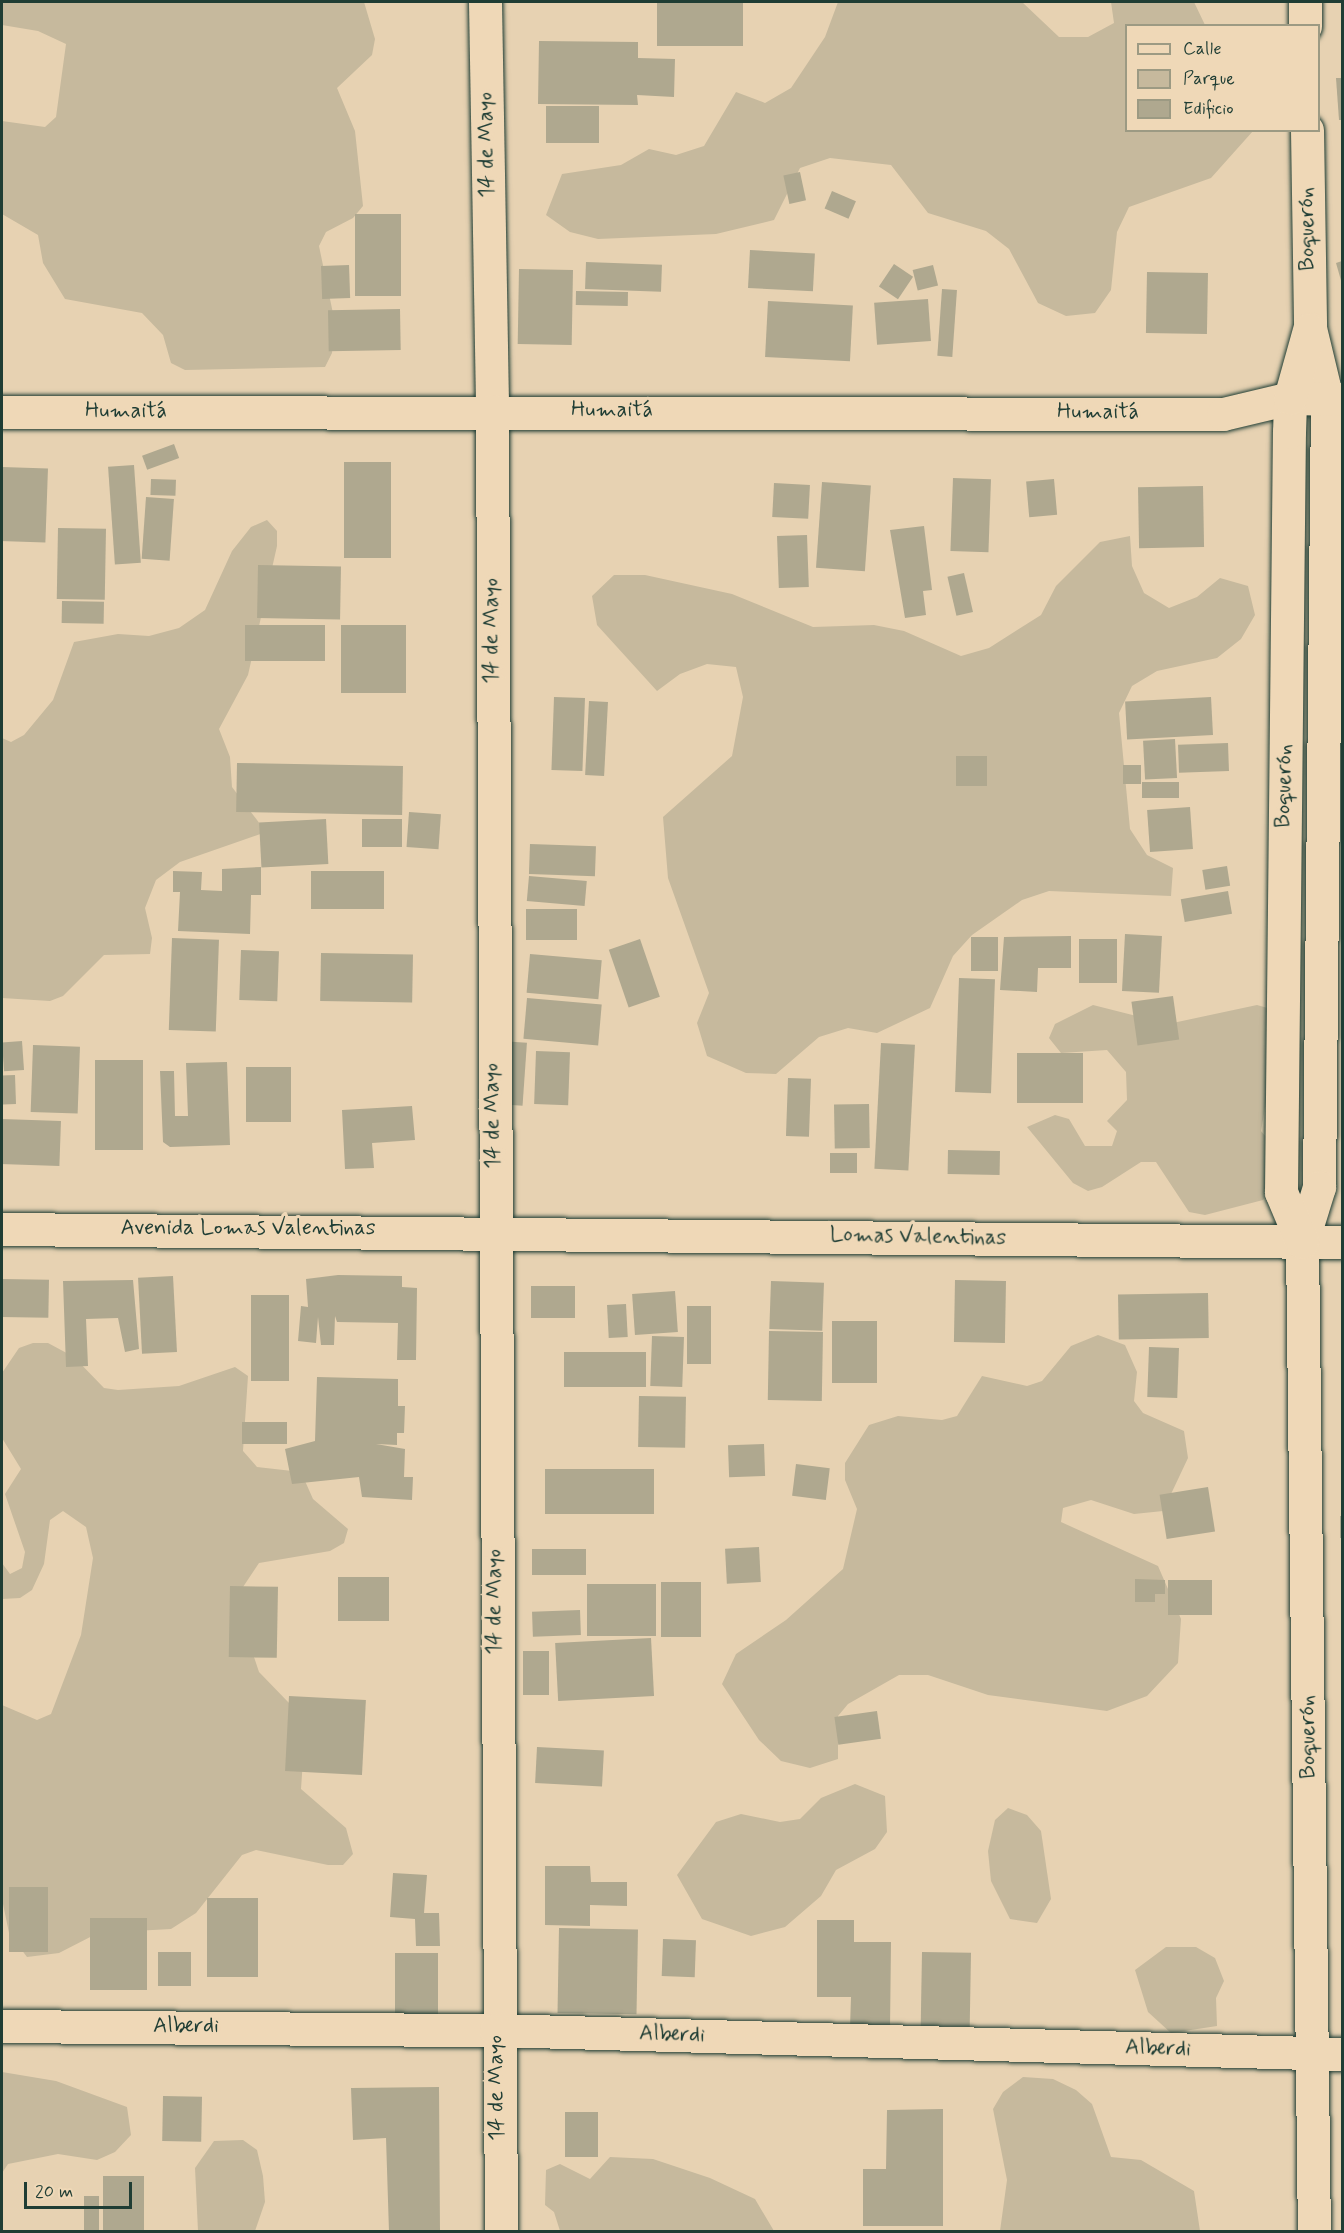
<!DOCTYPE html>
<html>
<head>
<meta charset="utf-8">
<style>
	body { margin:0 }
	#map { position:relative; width:1344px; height:2233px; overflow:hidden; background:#e7d2b2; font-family:Mynerve,sans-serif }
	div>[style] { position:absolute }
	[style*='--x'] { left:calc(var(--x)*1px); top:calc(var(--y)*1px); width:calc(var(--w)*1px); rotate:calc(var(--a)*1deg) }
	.green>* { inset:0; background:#c6b99d }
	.building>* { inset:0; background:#afa88f; transform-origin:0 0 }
	.roads { filter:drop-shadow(0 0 2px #1f3d34) drop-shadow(0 0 2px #1f3d34) }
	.minor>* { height:33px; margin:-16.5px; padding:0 16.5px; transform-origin:16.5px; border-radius:16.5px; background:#efd8b7 }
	span { translate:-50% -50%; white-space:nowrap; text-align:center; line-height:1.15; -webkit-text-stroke:6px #efd8b7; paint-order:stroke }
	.street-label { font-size:22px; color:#1f3d34 }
	.frame { position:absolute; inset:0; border:3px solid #1f3d34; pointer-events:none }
	.legend { position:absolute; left:1125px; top:24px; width:195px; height:108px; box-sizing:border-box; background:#efd8b7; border:2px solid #9c9a83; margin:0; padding:8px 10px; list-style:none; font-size:18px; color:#1f3d34 }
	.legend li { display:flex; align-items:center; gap:12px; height:30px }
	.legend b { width:30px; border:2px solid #9c9a83 }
	.scale { position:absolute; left:24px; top:2182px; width:108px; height:27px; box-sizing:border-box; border:3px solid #1f3d34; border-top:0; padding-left:8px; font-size:18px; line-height:21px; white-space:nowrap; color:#1f3d34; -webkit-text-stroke:4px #efd8b7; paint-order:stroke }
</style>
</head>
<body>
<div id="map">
	<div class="green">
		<i style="clip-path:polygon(2px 2px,364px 2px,375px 39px,372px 55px,337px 88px,355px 131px,363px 206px,353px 218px,326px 232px,319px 246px,335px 323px,332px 353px,325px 367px,185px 370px,171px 363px,163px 335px,142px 313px,65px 299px,43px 263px,38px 235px,2px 214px,2px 121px,45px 127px,56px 117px,66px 44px,38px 31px,2px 25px)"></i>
		<i style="clip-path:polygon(838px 2px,1022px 2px,1059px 37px,1088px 37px,1114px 23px,1111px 2px,1194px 2px,1205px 25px,1126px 26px,1126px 130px,1253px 131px,1211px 178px,1129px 207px,1117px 232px,1111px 290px,1095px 313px,1066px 316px,1038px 303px,1009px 249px,986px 231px,928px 213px,891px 165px,830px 158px,800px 168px,774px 220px,716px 234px,598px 239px,570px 232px,546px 215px,562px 174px,621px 165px,649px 149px,676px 155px,704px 146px,736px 92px,765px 103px,791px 88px,825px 37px)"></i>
		<i style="clip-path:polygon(267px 520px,277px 531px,277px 546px,248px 675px,219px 729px,230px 757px,232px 787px,266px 832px,180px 862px,156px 880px,145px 908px,152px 938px,150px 954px,104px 955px,63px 996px,50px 1001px,2px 998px,2px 738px,11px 742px,24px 735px,53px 700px,74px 642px,118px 634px,149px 636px,179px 628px,205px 610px,232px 551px,251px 527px)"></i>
		<i style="clip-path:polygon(1130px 536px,1132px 566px,1144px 593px,1169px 608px,1197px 597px,1220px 578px,1248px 586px,1255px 615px,1241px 639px,1217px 658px,1157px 671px,1132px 686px,1119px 713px,1130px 829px,1147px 855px,1173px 868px,1171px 896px,1049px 891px,1022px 900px,972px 935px,953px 956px,930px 1008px,877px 1033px,848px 1028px,819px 1037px,776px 1074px,746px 1073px,707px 1056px,697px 1023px,709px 993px,668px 878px,663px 817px,732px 756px,743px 697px,736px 667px,707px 664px,680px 674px,657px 691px,597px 625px,592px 596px,614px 575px,645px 575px,732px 594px,813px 627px,874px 625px,904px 631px,961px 656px,989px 648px,1041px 615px,1056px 586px,1100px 542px)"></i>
		<i style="clip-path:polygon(1093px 1005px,1168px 1024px,1257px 1005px,1271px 1009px,1274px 1055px,1261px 1131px,1272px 1144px,1272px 1187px,1263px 1200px,1205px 1215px,1189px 1212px,1156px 1162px,1141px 1162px,1102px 1187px,1088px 1191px,1073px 1183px,1027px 1127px,1055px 1115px,1069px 1119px,1085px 1146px,1112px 1146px,1117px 1131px,1107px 1121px,1127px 1100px,1126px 1072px,1107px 1050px,1061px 1053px,1049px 1038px,1055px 1024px)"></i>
		<i style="clip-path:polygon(1098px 1335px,1125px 1345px,1137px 1372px,1134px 1401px,1143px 1413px,1184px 1431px,1188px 1458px,1163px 1511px,1134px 1514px,1091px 1500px,1063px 1508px,1061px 1522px,1158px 1566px,1181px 1619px,1178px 1663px,1147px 1696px,1107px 1711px,988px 1695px,928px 1675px,899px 1675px,848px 1704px,838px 1716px,838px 1759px,810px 1768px,781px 1761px,759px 1740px,722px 1684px,736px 1654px,786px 1620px,843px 1569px,857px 1509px,845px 1480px,845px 1463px,869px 1425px,898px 1416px,942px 1420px,957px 1416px,982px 1376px,1027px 1386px,1042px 1381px,1071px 1346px)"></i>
		<i style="clip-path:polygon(33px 1343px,48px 1343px,74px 1357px,104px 1388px,118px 1390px,179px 1386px,235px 1367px,248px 1376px,243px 1451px,257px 1467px,301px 1472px,313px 1499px,348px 1529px,344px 1543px,330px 1551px,259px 1563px,243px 1587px,245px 1630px,259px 1672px,290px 1704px,304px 1745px,301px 1789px,346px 1828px,353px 1854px,343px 1865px,328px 1865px,256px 1850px,242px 1855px,196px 1913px,171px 1929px,98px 1933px,59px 1953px,27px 1957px,9px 1933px,3px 1904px,2px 1705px,37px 1720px,51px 1714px,81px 1635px,93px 1558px,86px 1527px,63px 1511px,50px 1520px,44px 1564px,32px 1590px,20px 1598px,2px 1599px,2px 1563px,10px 1574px,22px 1568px,25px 1552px,5px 1494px,21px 1469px,2px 1438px,2px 1373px,19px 1348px)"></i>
		<i style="clip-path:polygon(855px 1784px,885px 1796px,887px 1832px,875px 1849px,836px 1870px,821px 1896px,785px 1927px,751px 1936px,702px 1919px,677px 1875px,716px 1822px,741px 1814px,780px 1822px,800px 1819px,821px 1798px)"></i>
		<i style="clip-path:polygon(1008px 1808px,1027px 1815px,1041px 1831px,1051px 1899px,1037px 1923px,1010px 1919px,991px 1881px,988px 1851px,995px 1820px)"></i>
		<i style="clip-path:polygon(1166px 1947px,1196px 1947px,1215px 1958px,1224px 1981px,1216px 1998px,1217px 2026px,1171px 2033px,1148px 2012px,1135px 1970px)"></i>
		<i style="clip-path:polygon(2px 2072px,56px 2081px,127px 2107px,131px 2135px,115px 2152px,97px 2160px,58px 2154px,8px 2164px,2px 2173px)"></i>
		<i style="clip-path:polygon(1023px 2077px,1053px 2079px,1076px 2090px,1092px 2104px,1111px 2157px,1141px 2160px,1194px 2191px,1200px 2231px,1000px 2231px,1007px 2180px,993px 2109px,1003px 2092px)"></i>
		<i style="clip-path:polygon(243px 2140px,257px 2150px,263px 2176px,265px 2202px,255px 2231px,198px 2231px,195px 2168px,214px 2141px)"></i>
		<i style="clip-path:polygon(610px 2157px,653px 2159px,710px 2178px,755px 2199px,774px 2231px,560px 2231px,554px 2212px,545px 2205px,546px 2170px,560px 2164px,590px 2179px)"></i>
	</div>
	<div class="building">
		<i style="left:657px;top:2px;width:86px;height:44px"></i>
		<i style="clip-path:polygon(539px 41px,638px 42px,638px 58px,675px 59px,674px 97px,637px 95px,638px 105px,538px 104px)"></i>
		<i style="clip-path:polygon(1336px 78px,1342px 78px,1342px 120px,1339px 120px)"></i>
		<i style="left:546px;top:106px;width:53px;height:37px"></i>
		<i style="left:800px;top:172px;width:29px;height:17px;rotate:78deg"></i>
		<i style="left:832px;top:191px;width:26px;height:19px;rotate:23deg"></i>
		<i style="left:355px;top:214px;width:46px;height:82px"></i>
		<i style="left:750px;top:250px;width:65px;height:38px;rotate:3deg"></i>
		<i style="clip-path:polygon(1342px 261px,1342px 284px,1336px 263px)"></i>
		<i style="left:586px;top:262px;width:76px;height:27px;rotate:2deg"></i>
		<i style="left:894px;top:264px;width:23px;height:27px;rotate:34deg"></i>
		<i style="left:349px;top:265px;width:33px;height:28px;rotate:88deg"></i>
		<i style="left:933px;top:265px;width:21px;height:21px;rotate:76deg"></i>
		<i style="left:519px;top:269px;width:54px;height:75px;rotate:1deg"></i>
		<i style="left:1147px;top:272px;width:61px;height:61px;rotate:1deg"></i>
		<i style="left:942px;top:289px;width:15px;height:67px;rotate:4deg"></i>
		<i style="left:576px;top:291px;width:52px;height:14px;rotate:1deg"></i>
		<i style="left:928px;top:299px;width:42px;height:54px;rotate:86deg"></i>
		<i style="left:768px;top:301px;width:85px;height:56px;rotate:3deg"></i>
		<i style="left:400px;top:309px;width:41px;height:72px;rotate:89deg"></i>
		<i style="left:174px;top:444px;width:15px;height:34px;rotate:70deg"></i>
		<i style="left:344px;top:462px;width:47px;height:96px"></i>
		<i style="left:134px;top:465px;width:98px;height:26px;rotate:86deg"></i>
		<i style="left:2px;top:467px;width:46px;height:74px;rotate:2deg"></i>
		<i style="left:953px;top:478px;width:38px;height:73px;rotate:2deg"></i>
		<i style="left:151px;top:479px;width:25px;height:16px;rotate:2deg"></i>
		<i style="left:1054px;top:479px;width:36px;height:28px;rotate:85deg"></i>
		<i style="left:822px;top:482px;width:49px;height:86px;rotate:4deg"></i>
		<i style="left:774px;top:483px;width:36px;height:34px;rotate:3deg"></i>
		<i style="left:1203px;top:486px;width:61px;height:65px;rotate:89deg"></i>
		<i style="left:146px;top:497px;width:28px;height:62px;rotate:4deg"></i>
		<i style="clip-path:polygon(924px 526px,932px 590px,923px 591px,926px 615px,905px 618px,890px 530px)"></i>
		<i style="left:58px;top:528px;width:48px;height:71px;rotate:1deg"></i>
		<i style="left:807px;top:535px;width:52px;height:30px;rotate:88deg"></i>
		<i style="left:258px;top:565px;width:83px;height:53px;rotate:1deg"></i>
		<i style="left:964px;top:573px;width:40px;height:17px;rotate:77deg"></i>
		<i style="left:62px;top:601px;width:42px;height:22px;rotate:1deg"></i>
		<i style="left:245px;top:625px;width:80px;height:36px"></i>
		<i style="left:341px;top:625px;width:65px;height:68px"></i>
		<i style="left:554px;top:697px;width:31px;height:73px;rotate:2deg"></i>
		<i style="left:1211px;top:697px;width:38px;height:86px;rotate:87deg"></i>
		<i style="left:589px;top:701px;width:19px;height:74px;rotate:3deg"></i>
		<i style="left:1175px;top:739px;width:39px;height:32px;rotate:87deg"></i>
		<i style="left:1228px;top:743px;width:28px;height:50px;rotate:88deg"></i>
		<i style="left:956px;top:756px;width:31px;height:30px"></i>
		<i style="left:237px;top:763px;width:166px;height:49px;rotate:1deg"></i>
		<i style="left:1123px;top:765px;width:18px;height:19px"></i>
		<i style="left:1142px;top:782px;width:37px;height:16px"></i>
		<i style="left:1190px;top:807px;width:42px;height:43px;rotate:86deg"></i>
		<i style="left:409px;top:812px;width:32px;height:35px;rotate:4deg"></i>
		<i style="left:326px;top:819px;width:45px;height:67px;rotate:87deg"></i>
		<i style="left:362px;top:819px;width:40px;height:28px"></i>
		<i style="left:530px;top:844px;width:66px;height:30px;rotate:2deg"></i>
		<i style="left:1227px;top:866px;width:20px;height:25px;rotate:81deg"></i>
		<i style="clip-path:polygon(261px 867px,261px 895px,251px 895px,250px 934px,178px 931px,180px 892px,173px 892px,173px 871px,202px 872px,201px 890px,222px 891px,222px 869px)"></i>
		<i style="left:311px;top:871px;width:73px;height:38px"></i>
		<i style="left:529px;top:876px;width:58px;height:25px;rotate:5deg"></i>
		<i style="left:1228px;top:891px;width:23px;height:48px;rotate:80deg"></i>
		<i style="left:526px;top:909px;width:51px;height:31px"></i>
		<i style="left:1125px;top:934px;width:37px;height:57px;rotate:3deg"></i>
		<i style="clip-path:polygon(1071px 936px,1071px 968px,1038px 968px,1037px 992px,1000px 990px,1004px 937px)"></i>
		<i style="left:971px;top:937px;width:27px;height:34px"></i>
		<i style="left:172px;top:938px;width:47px;height:92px;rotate:2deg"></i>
		<i style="left:640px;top:939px;width:61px;height:33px;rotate:71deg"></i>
		<i style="left:1079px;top:939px;width:38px;height:44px"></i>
		<i style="left:241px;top:950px;width:38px;height:50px;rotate:2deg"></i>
		<i style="left:321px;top:953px;width:92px;height:48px;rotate:1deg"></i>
		<i style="left:530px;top:954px;width:72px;height:39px;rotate:5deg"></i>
		<i style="left:959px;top:978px;width:36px;height:114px;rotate:2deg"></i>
		<i style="left:1173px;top:996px;width:44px;height:42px;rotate:82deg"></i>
		<i style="left:527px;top:998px;width:75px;height:41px;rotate:5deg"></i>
		<i style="left:22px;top:1041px;width:29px;height:20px;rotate:86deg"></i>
		<i style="left:501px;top:1041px;width:26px;height:63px;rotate:4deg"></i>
		<i style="left:881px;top:1043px;width:34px;height:126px;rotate:3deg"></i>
		<i style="left:33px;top:1045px;width:47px;height:67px;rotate:2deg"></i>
		<i style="left:536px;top:1051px;width:34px;height:53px;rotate:2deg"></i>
		<i style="left:1017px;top:1053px;width:66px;height:50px"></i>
		<i style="left:143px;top:1060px;width:90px;height:48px;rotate:90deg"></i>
		<i style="clip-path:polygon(227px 1062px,230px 1145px,170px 1147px,163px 1142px,160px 1071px,174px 1071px,175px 1116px,188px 1116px,186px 1063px)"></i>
		<i style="left:246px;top:1067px;width:45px;height:55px"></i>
		<i style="left:15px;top:1075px;width:29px;height:13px;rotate:88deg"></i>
		<i style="left:788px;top:1078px;width:23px;height:58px;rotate:2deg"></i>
		<i style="left:869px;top:1104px;width:44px;height:35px;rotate:89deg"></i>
		<i style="clip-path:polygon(412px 1106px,415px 1140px,372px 1143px,374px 1168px,345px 1169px,342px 1110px)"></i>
		<i style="left:2px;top:1119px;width:59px;height:45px;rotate:2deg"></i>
		<i style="left:948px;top:1150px;width:52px;height:24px;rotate:1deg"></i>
		<i style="left:830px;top:1153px;width:27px;height:20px"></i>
		<i style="clip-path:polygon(338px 1275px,402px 1276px,402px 1287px,417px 1288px,416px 1360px,397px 1360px,398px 1323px,337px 1322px,335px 1316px,334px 1345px,321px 1345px,318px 1317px,316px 1343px,298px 1341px,301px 1306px,308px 1307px,306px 1279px)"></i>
		<i style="left:173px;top:1276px;width:76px;height:35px;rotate:87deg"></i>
		<i style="left:2px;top:1279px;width:47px;height:38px;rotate:1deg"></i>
		<i style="clip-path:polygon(133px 1280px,139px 1349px,125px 1352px,118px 1318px,86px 1319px,88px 1366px,66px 1367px,63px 1281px)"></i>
		<i style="left:955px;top:1280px;width:51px;height:62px;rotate:1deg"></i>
		<i style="left:771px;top:1281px;width:53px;height:48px;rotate:2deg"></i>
		<i style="left:531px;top:1286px;width:44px;height:32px"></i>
		<i style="left:675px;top:1291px;width:41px;height:43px;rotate:86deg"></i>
		<i style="left:1208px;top:1293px;width:45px;height:90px;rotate:89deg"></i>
		<i style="left:251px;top:1295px;width:38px;height:86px"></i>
		<i style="left:626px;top:1304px;width:33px;height:19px;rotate:87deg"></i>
		<i style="left:687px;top:1306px;width:24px;height:58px"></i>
		<i style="left:832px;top:1321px;width:45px;height:62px"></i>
		<i style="left:769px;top:1331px;width:54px;height:69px;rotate:1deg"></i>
		<i style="left:652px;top:1336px;width:32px;height:50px;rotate:2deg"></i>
		<i style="left:1149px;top:1347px;width:30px;height:50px;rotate:2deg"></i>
		<i style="left:564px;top:1352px;width:82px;height:35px"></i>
		<i style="clip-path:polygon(317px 1377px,398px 1379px,398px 1406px,405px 1406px,404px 1433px,397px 1433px,397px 1445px,376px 1444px,405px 1449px,404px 1477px,413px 1477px,412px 1500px,362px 1497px,359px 1477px,292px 1484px,285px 1449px,315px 1441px)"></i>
		<i style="left:639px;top:1396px;width:47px;height:51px;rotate:1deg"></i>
		<i style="left:242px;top:1422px;width:45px;height:22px"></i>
		<i style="left:764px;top:1444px;width:32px;height:36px;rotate:88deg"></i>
		<i style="left:796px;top:1464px;width:34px;height:32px;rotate:7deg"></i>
		<i style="left:654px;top:1469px;width:45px;height:109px;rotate:90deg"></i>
		<i style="left:1208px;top:1487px;width:45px;height:49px;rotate:81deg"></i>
		<i style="left:1340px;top:1516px;width:2px;height:22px"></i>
		<i style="left:759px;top:1547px;width:35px;height:34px;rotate:87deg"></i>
		<i style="left:586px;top:1549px;width:26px;height:54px;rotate:90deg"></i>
		<i style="left:338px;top:1577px;width:51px;height:44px"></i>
		<i style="clip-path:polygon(1135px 1579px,1165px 1580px,1165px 1594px,1155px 1594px,1155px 1602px,1135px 1602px)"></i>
		<i style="left:1168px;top:1580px;width:44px;height:35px"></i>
		<i style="left:661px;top:1582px;width:40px;height:55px"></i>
		<i style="left:587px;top:1584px;width:69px;height:52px"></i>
		<i style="left:230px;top:1586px;width:48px;height:71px;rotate:1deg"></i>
		<i style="left:580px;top:1610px;width:25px;height:48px;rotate:88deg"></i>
		<i style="left:651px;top:1638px;width:58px;height:96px;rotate:87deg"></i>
		<i style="left:523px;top:1651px;width:26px;height:44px"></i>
		<i style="left:289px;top:1696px;width:77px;height:75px;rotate:3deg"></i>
		<i style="left:877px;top:1711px;width:28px;height:43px;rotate:82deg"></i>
		<i style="left:537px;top:1747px;width:67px;height:36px;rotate:3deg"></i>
		<i style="clip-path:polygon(545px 1866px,590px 1866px,591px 1882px,627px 1882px,627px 1906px,590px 1905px,590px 1926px,545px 1925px)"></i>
		<i style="clip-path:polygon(393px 1873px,427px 1875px,424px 1913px,439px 1913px,440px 1946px,416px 1946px,415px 1919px,390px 1917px)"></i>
		<i style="left:9px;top:1887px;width:39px;height:65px"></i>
		<i style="left:207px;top:1898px;width:51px;height:79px"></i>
		<i style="left:90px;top:1918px;width:57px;height:72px"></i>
		<i style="clip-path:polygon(817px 1920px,854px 1920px,854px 1942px,891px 1942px,890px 2029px,850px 2028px,851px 1997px,817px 1997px)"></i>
		<i style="left:559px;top:1928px;width:79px;height:85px;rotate:1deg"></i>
		<i style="left:663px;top:1939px;width:33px;height:37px;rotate:2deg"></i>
		<i style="left:158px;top:1952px;width:33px;height:34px"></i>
		<i style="left:922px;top:1952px;width:49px;height:74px;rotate:1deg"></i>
		<i style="left:395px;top:1953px;width:43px;height:71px"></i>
		<i style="clip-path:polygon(439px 2087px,440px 2232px,389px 2232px,386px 2138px,353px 2140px,351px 2088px)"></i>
		<i style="left:163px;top:2096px;width:39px;height:45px;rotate:1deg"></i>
		<i style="clip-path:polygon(943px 2109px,943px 2226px,863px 2226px,863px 2169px,886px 2169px,887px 2110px)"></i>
		<i style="left:565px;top:2112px;width:33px;height:45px"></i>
		<i style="left:103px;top:2176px;width:41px;height:56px"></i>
		<i style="left:84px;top:2196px;width:15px;height:36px"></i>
	</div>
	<div class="roads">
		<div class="minor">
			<i style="--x:485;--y:2;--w:409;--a:89"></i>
			<i style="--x:492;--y:411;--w:1821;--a:89.72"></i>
			<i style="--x:1305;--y:2;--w:24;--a:90"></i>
			<i style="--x:1307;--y:130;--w:198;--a:89.1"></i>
			<i style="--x:1310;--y:328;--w:73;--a:76.5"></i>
			<i style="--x:1327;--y:399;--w:788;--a:90.58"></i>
			<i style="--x:1319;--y:1187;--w:58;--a:107.2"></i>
			<i style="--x:1302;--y:1242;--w:990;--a:89.31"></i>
			<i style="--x:2;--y:412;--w:1221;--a:0.09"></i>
			<i style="--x:1223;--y:414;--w:69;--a:-13.4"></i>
			<i style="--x:1290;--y:398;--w:52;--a:1.1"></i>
			<i style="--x:2;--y:1229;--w:1340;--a:0.56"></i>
			<i style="--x:1302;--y:1242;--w:54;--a:-112.8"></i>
			<i style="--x:1281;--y:1192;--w:760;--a:-89.4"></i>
			<i style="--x:1289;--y:432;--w:34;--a:-88"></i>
			<i style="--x:1290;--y:398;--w:71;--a:-74.4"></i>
			<i style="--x:2;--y:2026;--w:494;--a:0.5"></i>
			<i style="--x:496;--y:2030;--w:846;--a:1.62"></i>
		</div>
	</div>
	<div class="street-label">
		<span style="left:487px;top:145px;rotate:-91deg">14 de Mayo</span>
		<span style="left:1308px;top:229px;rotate:-91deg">Boquerón</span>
		<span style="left:612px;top:411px">Humaitá</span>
		<span style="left:126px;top:412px">Humaitá</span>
		<span style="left:1098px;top:413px">Humaitá</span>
		<span style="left:492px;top:631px;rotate:-90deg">14 de Mayo</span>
		<span style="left:1285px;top:786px;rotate:-89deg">Boquerón</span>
		<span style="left:493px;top:1116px;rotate:-91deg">14 de Mayo</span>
		<span style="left:248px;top:1229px">Avenida Lomas Valentinas</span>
		<span style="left:918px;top:1237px;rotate:1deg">Lomas Valentinas</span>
		<span style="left:495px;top:1602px;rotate:-90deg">14 de Mayo</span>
		<span style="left:1309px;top:1737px;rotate:-91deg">Boquerón</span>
		<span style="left:186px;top:2027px">Alberdi</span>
		<span style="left:672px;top:2035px;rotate:2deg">Alberdi</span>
		<span style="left:1158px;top:2049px;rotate:2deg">Alberdi</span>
		<span style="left:497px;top:2088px;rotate:-91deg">14 de Mayo</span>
	</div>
	<div class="frame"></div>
	<ul class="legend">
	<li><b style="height:8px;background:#efd8b7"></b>Calle</li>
	<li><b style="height:16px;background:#c6b99d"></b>Parque</li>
	<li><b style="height:16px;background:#afa88f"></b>Edificio</li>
	</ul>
	<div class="scale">20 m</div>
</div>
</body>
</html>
